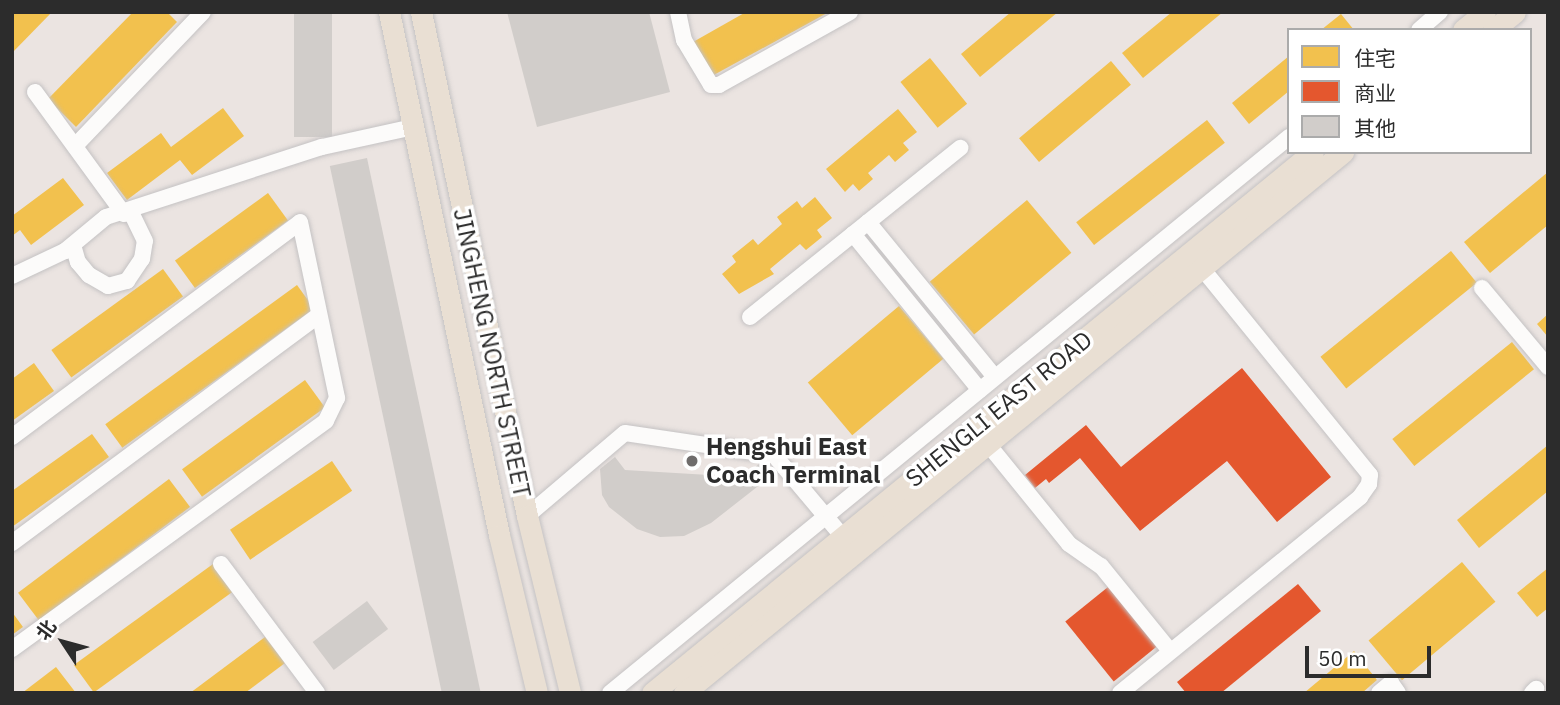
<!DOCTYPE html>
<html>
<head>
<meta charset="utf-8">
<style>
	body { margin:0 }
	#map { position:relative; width:1560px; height:705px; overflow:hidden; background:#ebe4e1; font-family:"IBM Plex Sans","Noto Sans SC",sans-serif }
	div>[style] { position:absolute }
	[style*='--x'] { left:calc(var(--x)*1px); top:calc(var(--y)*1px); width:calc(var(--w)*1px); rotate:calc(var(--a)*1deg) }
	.homes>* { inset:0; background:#f2c14e; transform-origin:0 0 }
	.shops>* { inset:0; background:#e4572e; transform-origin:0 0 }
	.building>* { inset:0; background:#d1cdca; transform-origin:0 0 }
	.roads { filter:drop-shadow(0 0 2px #c4c2c3) drop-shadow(0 0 2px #c4c2c3) }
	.minor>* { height:16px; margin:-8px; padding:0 8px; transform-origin:8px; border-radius:8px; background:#fcfbfa }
	.major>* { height:21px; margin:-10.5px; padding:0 10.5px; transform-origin:10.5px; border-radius:10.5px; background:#e9dfd3 }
	.dots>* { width:19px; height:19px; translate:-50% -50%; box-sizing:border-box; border:4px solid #fff; border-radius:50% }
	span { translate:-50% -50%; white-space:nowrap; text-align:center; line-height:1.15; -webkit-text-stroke:7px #fff; paint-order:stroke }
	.street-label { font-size:24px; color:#2c2c2c }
	.poi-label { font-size:24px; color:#2c2c2c; font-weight:700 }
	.left { translate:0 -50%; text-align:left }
	.frame { position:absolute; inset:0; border:14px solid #2c2c2c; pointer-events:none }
	.legend { position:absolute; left:1287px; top:28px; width:245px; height:126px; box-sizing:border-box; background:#fff; border:2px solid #ababab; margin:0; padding:9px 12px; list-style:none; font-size:21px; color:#2c2c2c }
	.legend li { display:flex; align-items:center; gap:14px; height:35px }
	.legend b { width:35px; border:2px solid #ababab }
	.north { position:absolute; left:28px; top:607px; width:70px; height:70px; -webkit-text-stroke:5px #fff; paint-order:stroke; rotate:306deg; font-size:19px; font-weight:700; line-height:28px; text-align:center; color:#2c2c2c }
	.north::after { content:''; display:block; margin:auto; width:24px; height:32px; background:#2c2c2c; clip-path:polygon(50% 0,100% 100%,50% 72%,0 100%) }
	.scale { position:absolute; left:1305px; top:646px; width:126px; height:32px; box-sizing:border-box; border:4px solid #2c2c2c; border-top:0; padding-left:9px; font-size:21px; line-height:24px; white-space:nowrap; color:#2c2c2c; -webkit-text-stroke:5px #fff; paint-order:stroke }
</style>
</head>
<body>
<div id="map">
	<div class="homes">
		<i style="clip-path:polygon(12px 12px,52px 12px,12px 53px)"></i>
		<i style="clip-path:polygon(133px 12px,167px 12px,177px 22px,76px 127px,48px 99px)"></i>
		<i style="clip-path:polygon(746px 12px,829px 12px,712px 76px,693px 42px)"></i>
		<i style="clip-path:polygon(1011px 12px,1058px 12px,980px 77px,961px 54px)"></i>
		<i style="clip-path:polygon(1172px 12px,1223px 12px,1143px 78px,1122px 53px)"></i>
		<i style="clip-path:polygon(1341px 14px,1354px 30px,1321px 30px)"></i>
		<i style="clip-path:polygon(1289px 56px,1289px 91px,1249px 124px,1232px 103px)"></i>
		<i style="left:930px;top:58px;width:59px;height:38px;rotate:51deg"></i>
		<i style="left:1111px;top:61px;width:31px;height:120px;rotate:50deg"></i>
		<i style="clip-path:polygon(223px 108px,244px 136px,192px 175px,180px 160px,127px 200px,107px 173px,161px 133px,171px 147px)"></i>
		<i style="clip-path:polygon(898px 109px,917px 132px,903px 143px,909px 150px,895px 162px,889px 155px,868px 173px,873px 179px,859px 191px,853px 184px,845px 192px,826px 169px)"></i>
		<i style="left:1207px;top:120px;width:29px;height:166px;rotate:52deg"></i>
		<i style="clip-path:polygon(1548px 172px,1548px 225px,1490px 273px,1464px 242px)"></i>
		<i style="clip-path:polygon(63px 178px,84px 205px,31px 245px,20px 230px,12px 236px,12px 216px)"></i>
		<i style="left:268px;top:193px;width:34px;height:115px;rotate:54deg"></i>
		<i style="clip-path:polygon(815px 197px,832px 218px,817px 230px,822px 237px,806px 250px,800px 244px,770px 269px,774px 274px,739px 294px,722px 274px,736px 262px,732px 256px,753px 239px,758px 245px,782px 224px,777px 217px,797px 201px,802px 208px)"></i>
		<i style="left:1027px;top:200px;width:69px;height:127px;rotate:50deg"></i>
		<i style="left:1451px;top:251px;width:41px;height:168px;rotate:51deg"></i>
		<i style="left:163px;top:269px;width:34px;height:138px;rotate:54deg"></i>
		<i style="left:297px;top:285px;width:29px;height:237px;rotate:54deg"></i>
		<i style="left:899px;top:306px;width:69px;height:119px;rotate:50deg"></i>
		<i style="clip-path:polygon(1548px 314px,1548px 337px,1537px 324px)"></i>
		<i style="left:1512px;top:342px;width:35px;height:154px;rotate:51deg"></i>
		<i style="clip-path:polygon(34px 363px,54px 391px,12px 421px,12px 379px)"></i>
		<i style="left:305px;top:380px;width:34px;height:152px;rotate:54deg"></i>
		<i style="clip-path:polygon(92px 434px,109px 457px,12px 527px,12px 491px)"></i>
		<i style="clip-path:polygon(1548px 445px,1548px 491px,1479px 548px,1457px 520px)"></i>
		<i style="left:332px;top:461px;width:36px;height:123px;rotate:56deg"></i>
		<i style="left:169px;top:479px;width:35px;height:189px;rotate:53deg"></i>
		<i style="left:1462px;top:562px;width:52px;height:122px;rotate:50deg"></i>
		<i style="left:213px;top:564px;width:34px;height:172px;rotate:54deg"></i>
		<i style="clip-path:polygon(1548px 568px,1548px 608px,1537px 617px,1517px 593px)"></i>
		<i style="clip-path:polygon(12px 612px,23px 627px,12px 635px)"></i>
		<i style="clip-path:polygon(265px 637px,285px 663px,245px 693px,190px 693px)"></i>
		<i style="clip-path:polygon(1354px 651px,1377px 680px,1362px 693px,1304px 693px)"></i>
		<i style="clip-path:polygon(56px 667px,76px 693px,22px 693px)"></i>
	</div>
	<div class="shops">
		<i style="clip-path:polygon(1242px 368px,1331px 477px,1277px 522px,1227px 461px,1140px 531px,1080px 458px,1049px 483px,1046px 479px,1035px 488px,1025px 475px,1086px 425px,1121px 467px)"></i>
		<i style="clip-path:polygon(1298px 584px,1321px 611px,1221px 693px,1186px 693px,1177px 682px)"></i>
		<i style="left:1108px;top:587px;width:77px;height:55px;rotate:51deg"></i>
	</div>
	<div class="building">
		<i style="left:294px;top:12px;width:38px;height:125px"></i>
		<i style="clip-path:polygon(507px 12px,649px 12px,670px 92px,537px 127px)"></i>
		<i style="left:367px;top:158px;width:547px;height:38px;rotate:78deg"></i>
		<i style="clip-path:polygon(615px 457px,625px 470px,743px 477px,764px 460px,775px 473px,711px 523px,684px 536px,660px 537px,637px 529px,609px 507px,602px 495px,600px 469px)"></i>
		<i style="left:367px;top:601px;width:35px;height:68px;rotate:53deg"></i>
	</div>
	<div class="roads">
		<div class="minor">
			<i style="--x:678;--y:12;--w:29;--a:78"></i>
			<i style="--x:684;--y:40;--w:52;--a:59"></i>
			<i style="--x:711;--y:85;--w:8;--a:0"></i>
			<i style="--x:719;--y:85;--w:150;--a:-29.1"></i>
			<i style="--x:1419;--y:30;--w:28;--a:-41"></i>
			<i style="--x:35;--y:92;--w:151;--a:53.9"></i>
			<i style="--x:75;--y:146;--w:185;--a:-46.3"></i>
			<i style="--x:868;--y:222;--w:200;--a:50.7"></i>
			<i style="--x:853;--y:234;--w:201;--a:50.9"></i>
			<i style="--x:73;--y:245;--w:18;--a:74"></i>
			<i style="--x:78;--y:262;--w:17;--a:50"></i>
			<i style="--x:89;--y:275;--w:22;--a:30"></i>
			<i style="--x:108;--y:286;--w:20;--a:-15"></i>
			<i style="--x:127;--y:281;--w:27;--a:-56"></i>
			<i style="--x:142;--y:259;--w:18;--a:-81"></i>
			<i style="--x:145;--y:241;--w:32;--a:-116"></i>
			<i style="--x:12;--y:276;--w:59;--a:-25.3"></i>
			<i style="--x:65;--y:251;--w:53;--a:-39.7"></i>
			<i style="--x:106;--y:217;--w:227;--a:-18"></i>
			<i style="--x:322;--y:147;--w:93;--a:-12.4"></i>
			<i style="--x:1482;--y:288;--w:103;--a:50.1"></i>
			<i style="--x:750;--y:317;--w:270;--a:-38.8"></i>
			<i style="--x:12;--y:437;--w:359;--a:-36.7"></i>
			<i style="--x:300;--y:222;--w:180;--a:78.1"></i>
			<i style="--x:337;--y:398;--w:25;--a:116"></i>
			<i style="--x:326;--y:421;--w:388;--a:144"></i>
			<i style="--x:987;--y:443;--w:130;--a:50.9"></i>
			<i style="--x:1069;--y:544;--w:39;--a:35"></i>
			<i style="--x:1101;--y:566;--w:109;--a:50.9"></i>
			<i style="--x:527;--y:516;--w:128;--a:-40.3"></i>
			<i style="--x:625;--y:433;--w:151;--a:8.4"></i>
			<i style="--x:774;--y:455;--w:107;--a:49.9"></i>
			<i style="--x:12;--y:543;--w:382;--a:-36.6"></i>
			<i style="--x:221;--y:564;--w:161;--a:53.3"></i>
			<i style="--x:610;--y:693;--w:878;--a:-39.31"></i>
			<i style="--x:1120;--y:693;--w:310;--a:-39.2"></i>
			<i style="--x:1360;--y:497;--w:16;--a:-55"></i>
			<i style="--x:1369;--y:484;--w:9;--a:-84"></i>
			<i style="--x:1370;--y:475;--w:267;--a:-129.1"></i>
			<i style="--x:1379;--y:693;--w:16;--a:-40"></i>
			<i style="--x:1391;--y:683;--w:12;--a:55"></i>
			<i style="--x:1532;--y:693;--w:6;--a:-45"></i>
		</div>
		<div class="major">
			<i style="--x:389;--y:12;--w:534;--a:78.12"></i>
			<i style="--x:499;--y:535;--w:163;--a:76.5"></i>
			<i style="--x:421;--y:12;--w:515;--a:78.12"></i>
			<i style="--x:527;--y:516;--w:182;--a:76.3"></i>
			<i style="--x:1463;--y:30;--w:28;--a:-39"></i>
			<i style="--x:1493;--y:30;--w:28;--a:-39"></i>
			<i style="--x:652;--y:693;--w:854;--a:-39.3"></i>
			<i style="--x:684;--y:693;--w:853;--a:-39.38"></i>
		</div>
	</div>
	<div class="dots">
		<i style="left:692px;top:461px;background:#6f6c6b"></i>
	</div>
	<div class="street-label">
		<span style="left:492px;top:353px;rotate:78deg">JINGHENG NORTH STREET</span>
		<span style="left:999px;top:409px;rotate:-39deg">SHENGLI EAST ROAD</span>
	</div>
	<div class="poi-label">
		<span class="left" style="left:706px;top:461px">Hengshui East<br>Coach Terminal</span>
	</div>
	<div class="frame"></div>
	<ul class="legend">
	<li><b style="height:19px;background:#f2c14e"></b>住宅</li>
	<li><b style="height:19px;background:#e4572e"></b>商业</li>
	<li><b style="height:19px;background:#d1cdca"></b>其他</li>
	</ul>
	<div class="north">北</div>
	<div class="scale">50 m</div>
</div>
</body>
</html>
